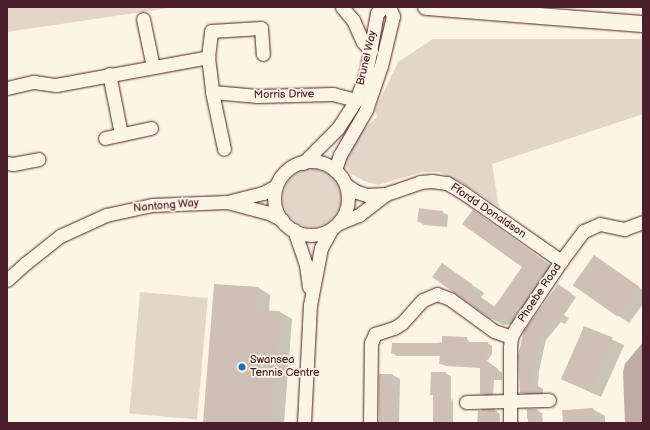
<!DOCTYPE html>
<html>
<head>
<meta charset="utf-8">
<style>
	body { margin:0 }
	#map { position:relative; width:650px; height:430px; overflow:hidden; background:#fcf5e5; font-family:"Balsamiq Sans",sans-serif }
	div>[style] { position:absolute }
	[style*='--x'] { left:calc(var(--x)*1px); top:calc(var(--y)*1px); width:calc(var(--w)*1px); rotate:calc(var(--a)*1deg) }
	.green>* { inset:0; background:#e2d5ca; transform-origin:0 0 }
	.round { border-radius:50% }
	.water>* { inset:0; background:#c0aca5 }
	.shadow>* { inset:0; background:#0003; transform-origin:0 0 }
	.building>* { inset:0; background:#cfc0b7; transform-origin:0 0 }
	.roads { filter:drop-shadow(0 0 1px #4a1f2b) drop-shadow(0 0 1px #4a1f2b) }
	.minor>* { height:13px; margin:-6.5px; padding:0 6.5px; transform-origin:6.5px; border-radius:6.5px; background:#fcf5e5 }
	.minor>.ring { margin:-6.5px; padding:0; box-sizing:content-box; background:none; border:13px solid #fcf5e5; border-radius:50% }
	.major>* { height:16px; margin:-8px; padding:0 8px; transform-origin:8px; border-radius:8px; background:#fcf5e5 }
	.dots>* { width:11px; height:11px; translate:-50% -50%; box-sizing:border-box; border:2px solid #fcf5e5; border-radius:50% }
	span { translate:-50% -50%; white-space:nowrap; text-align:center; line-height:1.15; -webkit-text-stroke:3.5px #fcf5e5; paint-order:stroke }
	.street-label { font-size:11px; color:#4a1f2b }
	.poi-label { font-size:11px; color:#4a1f2b }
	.left { translate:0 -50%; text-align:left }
	.frame { position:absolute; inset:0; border:8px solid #4a1f2b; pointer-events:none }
</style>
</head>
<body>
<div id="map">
	<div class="green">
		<i style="clip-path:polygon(7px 7px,176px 7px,7px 32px)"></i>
		<i style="clip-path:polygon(433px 39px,643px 39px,643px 114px,492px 164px,499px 207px,461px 182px,439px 172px,423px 172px,378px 185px,364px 181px,349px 172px,344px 162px,349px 149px,362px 131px,377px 117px,375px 110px,398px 62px)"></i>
		<i class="round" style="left:283px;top:169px;width:58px;height:58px"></i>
		<i style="left:140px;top:292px;width:68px;height:122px;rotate:5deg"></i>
	</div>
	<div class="water">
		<i style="clip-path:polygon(643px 342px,643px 423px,625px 423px,623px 372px,625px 364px)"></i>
	</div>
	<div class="shadow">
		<i style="clip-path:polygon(473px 211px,560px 272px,524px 323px,503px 325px,491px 318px,442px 265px,484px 293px,481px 297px,495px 307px,523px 266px)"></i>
		<i style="clip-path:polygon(442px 212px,448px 215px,447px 227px,424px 225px,419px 221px)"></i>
		<i style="clip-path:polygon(594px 256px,643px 290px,643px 304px,629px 323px,574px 285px)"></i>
		<i style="clip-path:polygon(259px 288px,270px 295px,269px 311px,280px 312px,292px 319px,284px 423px,204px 423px)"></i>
		<i style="clip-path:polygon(564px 289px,576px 297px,564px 315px,569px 318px,565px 324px,561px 322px,546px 340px,539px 371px,538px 386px,543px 389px,543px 395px,527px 395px,521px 392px,519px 355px)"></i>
		<i style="left:584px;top:327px;width:44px;height:57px;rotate:24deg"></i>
		<i style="clip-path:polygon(466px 338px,471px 343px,488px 343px,492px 346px,492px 354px,487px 361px,502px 373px,502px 380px,494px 380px,493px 396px,486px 396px,481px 393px,481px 368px,445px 366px,440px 363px,441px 356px,397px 356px,392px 353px)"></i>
		<i style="clip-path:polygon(445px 373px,451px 376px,451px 399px,453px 401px,453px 423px,434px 423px,434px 396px,431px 394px)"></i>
		<i style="clip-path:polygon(393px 375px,400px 379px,399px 423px,379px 423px)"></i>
		<i style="clip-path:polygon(593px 409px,605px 416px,605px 423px,563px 423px)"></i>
		<i style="clip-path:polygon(495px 410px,500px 414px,500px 423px,477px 423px,478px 411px)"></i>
		<i style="clip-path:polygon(528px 410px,537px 410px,542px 413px,543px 423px,528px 423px)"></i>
	</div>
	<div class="building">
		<i style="left:419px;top:208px;width:24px;height:14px;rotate:7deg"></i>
		<i style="clip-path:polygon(473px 210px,549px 264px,512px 316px,491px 319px,432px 277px,442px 263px,473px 285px,470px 290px,494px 307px,522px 267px,462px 224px)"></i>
		<i style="left:594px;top:255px;width:55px;height:37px;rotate:35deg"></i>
		<i style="clip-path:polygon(214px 284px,259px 287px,257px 310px,280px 311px,272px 423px,203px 423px)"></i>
		<i style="clip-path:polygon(558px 284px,571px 293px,559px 311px,563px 314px,558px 322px,555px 319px,540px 336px,533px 367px,532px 382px,534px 385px,538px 385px,537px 392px,520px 393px,518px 355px,524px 331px)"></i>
		<i style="left:584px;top:326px;width:31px;height:58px;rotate:22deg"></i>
		<i style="clip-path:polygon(442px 336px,467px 337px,467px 342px,488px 342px,488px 351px,483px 358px,498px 369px,498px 378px,490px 378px,488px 393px,480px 394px,480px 366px,439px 364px,440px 354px,391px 354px,392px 343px,438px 343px,442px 342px)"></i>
		<i style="clip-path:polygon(431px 372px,446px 372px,445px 396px,448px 396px,448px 423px,433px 423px,433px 395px,430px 395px)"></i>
		<i style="left:379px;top:374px;width:14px;height:49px"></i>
		<i style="left:593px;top:408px;width:15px;height:31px;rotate:86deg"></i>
		<i style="left:495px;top:409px;width:10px;height:13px;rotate:90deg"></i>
		<i style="left:527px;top:409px;width:10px;height:10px"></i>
	</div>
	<div class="roads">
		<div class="minor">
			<i style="--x:342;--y:7;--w:17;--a:50"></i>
			<i style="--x:353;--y:20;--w:24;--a:66"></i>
			<i style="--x:363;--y:42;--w:12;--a:48"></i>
			<i style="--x:143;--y:19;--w:49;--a:78.2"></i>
			<i style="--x:208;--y:57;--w:26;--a:-83"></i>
			<i style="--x:211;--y:31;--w:50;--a:-3.4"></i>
			<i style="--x:261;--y:28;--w:26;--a:86"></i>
			<i style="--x:109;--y:74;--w:61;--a:78.7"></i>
			<i style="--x:7;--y:88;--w:28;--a:-13"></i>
			<i style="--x:34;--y:82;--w:22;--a:8"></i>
			<i style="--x:56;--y:85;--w:155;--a:-10.4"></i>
			<i style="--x:208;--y:57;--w:35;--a:83"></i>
			<i style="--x:212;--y:92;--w:46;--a:5"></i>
			<i style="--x:258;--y:96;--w:75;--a:-1.5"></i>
			<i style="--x:333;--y:94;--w:24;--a:15"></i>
			<i style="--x:212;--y:92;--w:58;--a:78.1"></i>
			<i style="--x:105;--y:138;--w:47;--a:-12.3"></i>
			<i class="ring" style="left:274px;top:161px;width:61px;height:61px"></i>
			<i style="--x:7;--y:163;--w:6;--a:9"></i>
			<i style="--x:13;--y:164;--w:26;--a:-11"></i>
			<i style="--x:303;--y:163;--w:49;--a:-45"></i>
			<i style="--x:338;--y:128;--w:33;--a:-57"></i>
			<i style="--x:356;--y:100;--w:28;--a:-69"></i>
			<i style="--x:366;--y:74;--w:62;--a:-79.8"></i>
			<i style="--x:377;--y:13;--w:9;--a:-41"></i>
			<i style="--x:335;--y:170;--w:16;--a:-72"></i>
			<i style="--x:340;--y:155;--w:52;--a:-60"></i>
			<i style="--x:366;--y:110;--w:46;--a:-71.2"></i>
			<i style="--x:381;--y:66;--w:51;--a:-76.5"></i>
			<i style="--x:393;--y:16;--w:10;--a:-114"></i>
			<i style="--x:346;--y:185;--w:13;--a:32"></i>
			<i style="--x:357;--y:192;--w:10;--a:17"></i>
			<i style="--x:367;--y:195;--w:19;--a:-3"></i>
			<i style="--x:386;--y:194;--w:36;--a:-19"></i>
			<i style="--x:420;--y:182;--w:12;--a:-5"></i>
			<i style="--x:432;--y:181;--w:15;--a:8"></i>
			<i style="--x:447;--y:183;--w:17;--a:31"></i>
			<i style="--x:462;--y:192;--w:121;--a:34.9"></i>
			<i style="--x:227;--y:202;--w:43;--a:14.7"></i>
			<i style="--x:269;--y:213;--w:15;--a:28"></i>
			<i style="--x:339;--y:223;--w:22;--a:-22"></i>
			<i style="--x:359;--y:215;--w:34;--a:-38"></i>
			<i style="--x:294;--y:230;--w:37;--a:71"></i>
			<i style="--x:306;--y:265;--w:22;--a:82"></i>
			<i style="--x:7;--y:280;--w:25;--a:-42"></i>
			<i style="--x:26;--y:263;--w:43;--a:-38.5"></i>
			<i style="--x:60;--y:236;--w:51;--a:-24.5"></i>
			<i style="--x:106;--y:215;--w:47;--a:-12.3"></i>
			<i style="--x:152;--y:205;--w:75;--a:-2.3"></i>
			<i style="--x:227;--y:202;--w:37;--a:-14"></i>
			<i style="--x:263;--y:193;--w:15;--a:-28"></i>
			<i style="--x:466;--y:402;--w:83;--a:-1.4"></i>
			<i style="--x:304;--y:423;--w:118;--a:-87.1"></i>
			<i style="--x:310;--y:305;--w:58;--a:-79.1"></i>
			<i style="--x:321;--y:248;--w:21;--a:-61"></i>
			<i style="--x:370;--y:423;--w:80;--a:-89.3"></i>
			<i style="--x:371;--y:343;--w:10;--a:-66"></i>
			<i style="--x:375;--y:334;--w:20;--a:-18"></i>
			<i style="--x:394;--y:328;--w:9;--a:-32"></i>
			<i style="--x:402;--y:323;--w:31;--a:-48"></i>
			<i style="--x:423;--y:300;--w:15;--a:-23"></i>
			<i style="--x:437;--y:294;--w:14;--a:21"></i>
			<i style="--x:450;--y:299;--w:54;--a:36"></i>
			<i style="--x:494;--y:331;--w:18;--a:19"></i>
			<i style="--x:510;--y:423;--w:76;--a:-90"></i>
			<i style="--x:510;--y:347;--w:10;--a:-84"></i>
			<i style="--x:511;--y:337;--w:10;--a:-61"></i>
			<i style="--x:516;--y:328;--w:81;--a:-56.1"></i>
			<i style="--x:561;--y:261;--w:38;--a:-53"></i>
			<i style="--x:584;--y:231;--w:17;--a:-24"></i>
			<i style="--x:600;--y:224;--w:25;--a:12"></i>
			<i style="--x:624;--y:229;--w:20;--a:-20"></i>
		</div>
		<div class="major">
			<i style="--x:426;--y:7;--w:218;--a:4.5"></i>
		</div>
	</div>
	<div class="dots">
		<i style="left:242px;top:367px;background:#1f6fb2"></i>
	</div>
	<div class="street-label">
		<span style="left:367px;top:58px;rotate:-77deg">Brunel Way</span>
		<span style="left:284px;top:95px;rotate:-1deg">Morris Drive</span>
		<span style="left:166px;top:206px;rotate:-5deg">Nantong Way</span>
		<span style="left:488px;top:211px;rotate:34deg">Ffordd Donaldson</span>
		<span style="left:540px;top:293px;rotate:-56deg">Phoebe Road</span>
	</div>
	<div class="poi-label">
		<span class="left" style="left:250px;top:367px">Swansea<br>Tennis Centre</span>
	</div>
	<div class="frame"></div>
</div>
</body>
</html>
